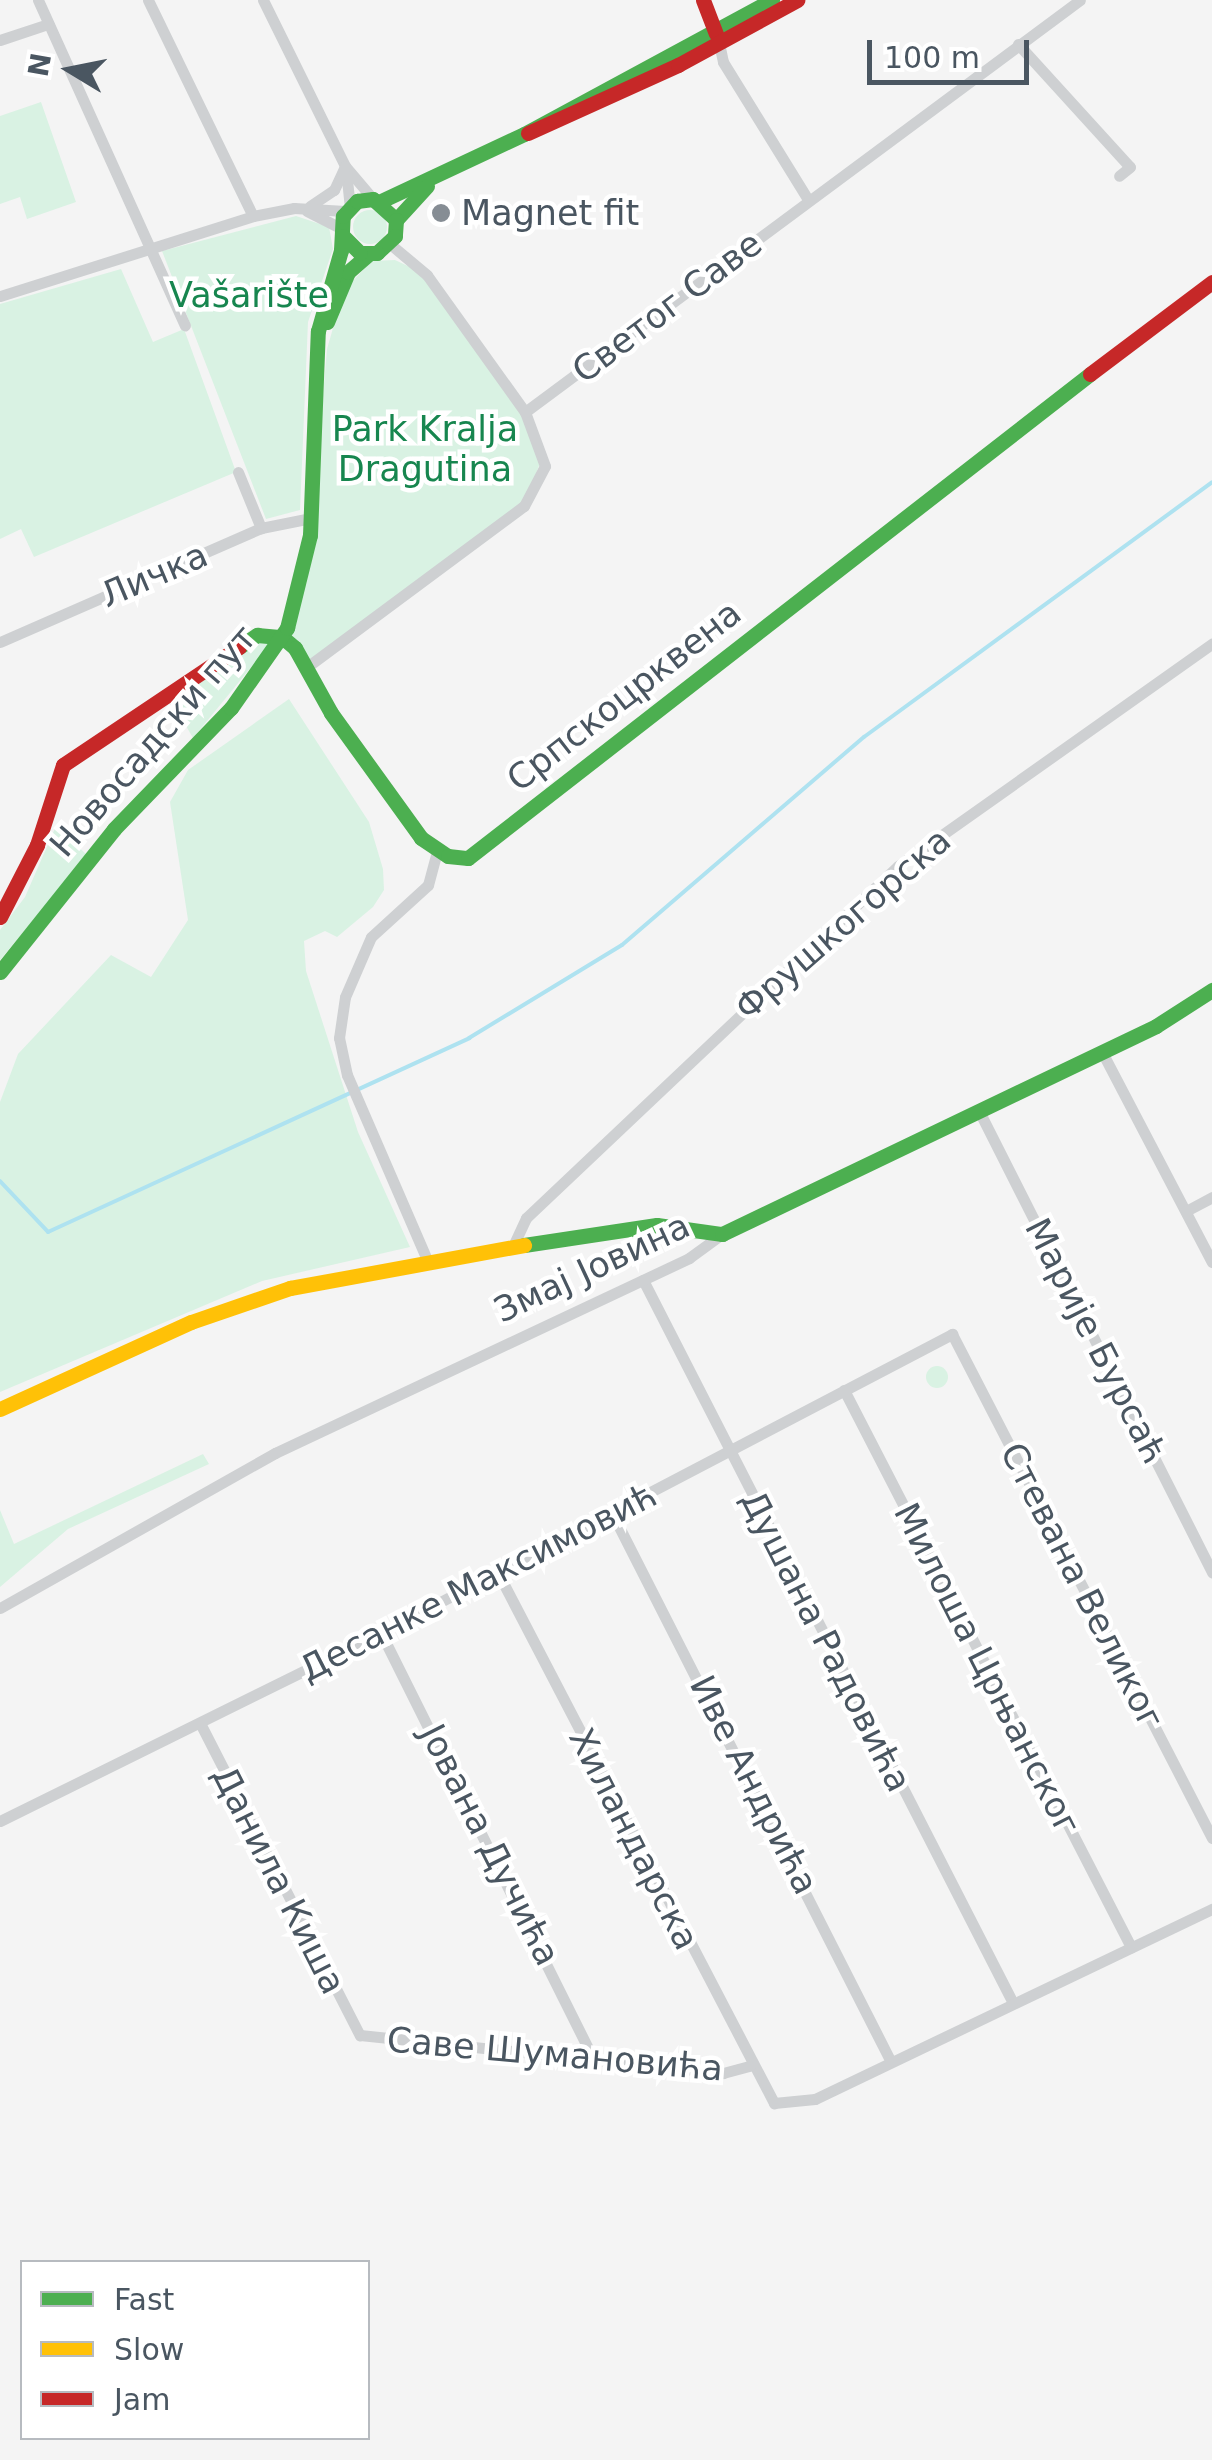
<!DOCTYPE html>
<html>
<head>
<meta charset="utf-8">
<style>
	body { margin:0 }
	#map { position:relative; width:1212px; height:2460px; overflow:hidden; background:#f4f4f4; font-family:"DejaVu Sans",sans-serif }
	div>[style] { position:absolute }
	[style*='--x'] { left:calc(var(--x)*1px); top:calc(var(--y)*1px); width:calc(var(--w)*1px); rotate:calc(var(--a)*1deg) }
	.green>* { inset:0; background:#d9f2e3 }
	.round { border-radius:50% }
	.stream>* { height:4px; margin:-2px; padding:0 2px; transform-origin:2px; border-radius:2px; background:#aee2f0 }
	.street>* { height:11px; margin:-5.5px; padding:0 5.5px; transform-origin:5.5px; border-radius:5.5px; background:#ced0d2 }
	.fast>* { height:15px; margin:-7.5px; padding:0 7.5px; transform-origin:7.5px; border-radius:7.5px; background:#4caf50 }
	.slow>* { height:15px; margin:-7.5px; padding:0 7.5px; transform-origin:7.5px; border-radius:7.5px; background:#ffc107 }
	.jam>* { height:15px; margin:-7.5px; padding:0 7.5px; transform-origin:7.5px; border-radius:7.5px; background:#c62828 }
	.dots>* { width:28px; height:28px; translate:-50% -50%; box-sizing:border-box; border:5px solid #fff; border-radius:50% }
	span { translate:-50% -50%; white-space:nowrap; text-align:center; line-height:1.15; -webkit-text-stroke:9px #fff; paint-order:stroke }
	.poi-label { font-size:35px; color:#4a5661 }
	.left { translate:0 -50%; text-align:left }
	.park-label { font-size:35px; color:#17864f }
	.street-label { font-size:35px; color:#4a5661 }
	.legend { position:absolute; left:20px; top:2260px; width:350px; height:180px; box-sizing:border-box; background:#fff; border:2px solid #b7bbc0; margin:0; padding:12px 18px; list-style:none; font-size:30px; color:#4a5661 }
	.legend li { display:flex; align-items:center; gap:20px; height:50px }
	.legend b { width:50px; border:2px solid #b7bbc0 }
	.north { position:absolute; left:20px; top:20px; width:100px; height:100px; -webkit-text-stroke:8px #fff; paint-order:stroke; rotate:280deg; font-size:28px; font-weight:700; line-height:40px; text-align:center; color:#4a5661 }
	.north::after { content:''; display:block; margin:auto; width:35px; height:45px; background:#4a5661; clip-path:polygon(50% 0,100% 100%,50% 72%,0 100%) }
	.scale { position:absolute; left:867px; top:40px; width:162px; height:45px; box-sizing:border-box; border:5px solid #4a5661; border-top:0; padding-left:12px; font-size:30px; line-height:35px; white-space:nowrap; color:#4a5661; -webkit-text-stroke:8px #fff; paint-order:stroke }
</style>
</head>
<body>
<div id="map">
	<div class="green">
		<i style="clip-path:polygon(41px 102px,76px 202px,27px 219px,20px 197px,0 204px,0 116px)"></i>
		<i class="round" style="left:353px;top:210px;width:34px;height:34px"></i>
		<i style="clip-path:polygon(296px 216px,329px 227px,333px 249px,308px 322px,300px 510px,266px 519px,162px 251px)"></i>
		<i style="clip-path:polygon(395px 260px,427px 275px,525px 412px,543px 455px,524px 506px,307px 667px,282px 637px,307px 582px,327px 349px,344px 290px,372px 261px)"></i>
		<i style="clip-path:polygon(121px 269px,153px 342px,184px 329px,236px 472px,34px 557px,21px 529px,0 539px,0 304px)"></i>
		<i style="clip-path:polygon(258px 641px,271px 643px,193px 738px,171px 700px)"></i>
		<i style="clip-path:polygon(289px 699px,369px 822px,383px 869px,384px 890px,373px 907px,337px 937px,325px 931px,304px 941px,306px 971px,358px 1132px,410px 1247px,262px 1281px,0 1392px,0 1102px,18px 1054px,111px 955px,151px 977px,188px 920px,170px 802px,188px 770px)"></i>
		<i style="clip-path:polygon(56px 826px,87px 855px,0 960px,0 930px,25px 897px)"></i>
		<i class="round" style="left:926px;top:1366px;width:22px;height:22px"></i>
		<i style="clip-path:polygon(203px 1454px,209px 1464px,68px 1529px,0 1587px,0 1510px,14px 1544px)"></i>
	</div>
	<div class="stream">
		<i style="--x:0;--y:1181;--w:70;--a:46.7"></i>
		<i style="--x:48;--y:1232;--w:464;--a:-24.7"></i>
		<i style="--x:469;--y:1038;--w:179;--a:-31.3"></i>
		<i style="--x:622;--y:945;--w:319;--a:-40.7"></i>
		<i style="--x:864;--y:737;--w:431;--a:-36.2"></i>
	</div>
	<div class="street">
		<i style="--x:38;--y:0;--w:357;--a:65.7"></i>
		<i style="--x:148;--y:0;--w:240;--a:64.1"></i>
		<i style="--x:263;--y:0;--w:185;--a:63.7"></i>
		<i style="--x:345;--y:166;--w:43;--a:49.7"></i>
		<i style="--x:0;--y:40;--w:51;--a:-18.4"></i>
		<i style="--x:719;--y:43;--w:19;--a:78"></i>
		<i style="--x:723;--y:62;--w:163;--a:58.3"></i>
		<i style="--x:1018;--y:44;--w:166;--a:47.7"></i>
		<i style="--x:1130;--y:167;--w:14;--a:141"></i>
		<i style="--x:346;--y:170;--w:36;--a:84"></i>
		<i style="--x:310;--y:206;--w:29;--a:-34"></i>
		<i style="--x:334;--y:190;--w:26;--a:-65"></i>
		<i style="--x:307;--y:211;--w:38;--a:27"></i>
		<i style="--x:0;--y:296;--w:265;--a:-17.5"></i>
		<i style="--x:253;--y:216;--w:42;--a:-11"></i>
		<i style="--x:294;--y:208;--w:51;--a:3.4"></i>
		<i style="--x:525;--y:412;--w:691;--a:-36.59"></i>
		<i style="--x:238;--y:472;--w:61;--a:67.7"></i>
		<i style="--x:0;--y:642;--w:285;--a:-23.6"></i>
		<i style="--x:261;--y:528;--w:51;--a:-11.3"></i>
		<i style="--x:307;--y:667;--w:270;--a:-36.6"></i>
		<i style="--x:524;--y:506;--w:45;--a:-62.3"></i>
		<i style="--x:545;--y:466;--w:58;--a:-110.3"></i>
		<i style="--x:525;--y:412;--w:168;--a:-125.6"></i>
		<i style="--x:427;--y:275;--w:48;--a:-140"></i>
		<i style="--x:1102;--y:1052;--w:237;--a:62.4"></i>
		<i style="--x:979;--y:1111;--w:517;--a:63.19"></i>
		<i style="--x:1186;--y:1211;--w:30;--a:-28"></i>
		<i style="--x:513;--y:1246;--w:31;--a:-65"></i>
		<i style="--x:526;--y:1218;--w:512;--a:-43.42"></i>
		<i style="--x:898;--y:866;--w:385;--a:-35.3"></i>
		<i style="--x:428;--y:1262;--w:204;--a:-113.4"></i>
		<i style="--x:347;--y:1075;--w:38;--a:-102"></i>
		<i style="--x:339;--y:1038;--w:41;--a:-81.7"></i>
		<i style="--x:345;--y:997;--w:65;--a:-66.6"></i>
		<i style="--x:371;--y:937;--w:77;--a:-42.4"></i>
		<i style="--x:428;--y:885;--w:35;--a:-75"></i>
		<i style="--x:643;--y:1280;--w:810;--a:62.9"></i>
		<i style="--x:844;--y:1390;--w:627;--a:62.74"></i>
		<i style="--x:612;--y:1513;--w:614;--a:63.06"></i>
		<i style="--x:498;--y:1573;--w:598;--a:62.49"></i>
		<i style="--x:774;--y:2103;--w:41;--a:-5.6"></i>
		<i style="--x:815;--y:2099;--w:440;--a:-25.6"></i>
		<i style="--x:0;--y:1608;--w:316;--a:-29.4"></i>
		<i style="--x:275;--y:1453;--w:458;--a:-25.2"></i>
		<i style="--x:689;--y:1258;--w:41;--a:-36"></i>
		<i style="--x:381;--y:1633;--w:475;--a:63.5"></i>
		<i style="--x:200;--y:1723;--w:351;--a:62.9"></i>
		<i style="--x:360;--y:2035;--w:365;--a:6"></i>
		<i style="--x:723;--y:2073;--w:28;--a:-15"></i>
		<i style="--x:0;--y:1821;--w:425;--a:-26.3"></i>
		<i style="--x:381;--y:1633;--w:645;--a:-27.64"></i>
		<i style="--x:952;--y:1334;--w:567;--a:62.71"></i>
	</div>
	<div class="fast">
		<i style="--x:381;--y:201;--w:158;--a:-25.1"></i>
		<i style="--x:524;--y:134;--w:282;--a:-28.4"></i>
		<i style="--x:396;--y:220;--w:46;--a:-47.6"></i>
		<i style="--x:327;--y:322;--w:54;--a:-67.2"></i>
		<i style="--x:348;--y:272;--w:28;--a:-41"></i>
		<i style="--x:239;--y:647;--w:22;--a:-34"></i>
		<i style="--x:257;--y:635;--w:25;--a:5"></i>
		<i style="--x:282;--y:637;--w:17;--a:40"></i>
		<i style="--x:295;--y:648;--w:74;--a:61"></i>
		<i style="--x:331;--y:713;--w:154;--a:54.2"></i>
		<i style="--x:421;--y:838;--w:32;--a:34"></i>
		<i style="--x:448;--y:856;--w:20;--a:6"></i>
		<i style="--x:468;--y:858;--w:788;--a:-37.89"></i>
		<i style="--x:0;--y:972;--w:183;--a:-51.4"></i>
		<i style="--x:114;--y:829;--w:168;--a:-46"></i>
		<i style="--x:231;--y:708;--w:98;--a:-55"></i>
		<i style="--x:287;--y:628;--w:96;--a:-76.1"></i>
		<i style="--x:310;--y:535;--w:204;--a:-87.8"></i>
		<i style="--x:318;--y:331;--w:84;--a:-74.1"></i>
		<i style="--x:341;--y:250;--w:34;--a:-87"></i>
		<i style="--x:343;--y:216;--w:21;--a:-47"></i>
		<i style="--x:357;--y:201;--w:16;--a:-7"></i>
		<i style="--x:373;--y:199;--w:31;--a:42"></i>
		<i style="--x:396;--y:220;--w:16;--a:94"></i>
		<i style="--x:395;--y:236;--w:25;--a:137"></i>
		<i style="--x:377;--y:253;--w:17;--a:180"></i>
		<i style="--x:360;--y:253;--w:24;--a:-135"></i>
		<i style="--x:524;--y:1245;--w:134;--a:-8.6"></i>
		<i style="--x:657;--y:1225;--w:66;--a:7.9"></i>
		<i style="--x:722;--y:1234;--w:481;--a:-25.6"></i>
		<i style="--x:1156;--y:1026;--w:67;--a:-32.7"></i>
	</div>
	<div class="slow">
		<i style="--x:0;--y:1409;--w:210;--a:-24.5"></i>
		<i style="--x:191;--y:1322;--w:105;--a:-19"></i>
		<i style="--x:290;--y:1288;--w:238;--a:-10.4"></i>
	</div>
	<div class="jam">
		<i style="--x:703;--y:0;--w:36;--a:69"></i>
		<i style="--x:528;--y:133;--w:165;--a:-24.4"></i>
		<i style="--x:678;--y:65;--w:136;--a:-28.6"></i>
		<i style="--x:1090;--y:374;--w:153;--a:-37"></i>
		<i style="--x:0;--y:917;--w:81;--a:-62.8"></i>
		<i style="--x:37;--y:845;--w:84;--a:-72"></i>
		<i style="--x:63;--y:765;--w:212;--a:-33.8"></i>
	</div>
	<div class="dots">
		<i style="left:441px;top:213px;background:#868d94"></i>
	</div>
	<div class="poi-label">
		<span class="left" style="left:461px;top:213px">Magnet fit</span>
	</div>
	<div class="park-label">
		<span style="left:249px;top:295px">Vašarište</span>
		<span style="left:425px;top:449px">Park Kralja<br>Dragutina</span>
	</div>
	<div class="street-label">
		<span style="left:667px;top:307px;rotate:-37deg">Светог Саве</span>
		<span style="left:154px;top:575px;rotate:-23deg">Личка</span>
		<span style="left:624px;top:696px;rotate:-38deg">Српскоцрквена</span>
		<span style="left:153px;top:741px;rotate:-49deg">Новосадски пут</span>
		<span style="left:843px;top:924px;rotate:-41deg">Фрушкогорска</span>
		<span style="left:592px;top:1268px;rotate:-25deg">Змај Јовина</span>
		<span style="left:1096px;top:1341px;rotate:63deg">Марије Бурсаћ</span>
		<span style="left:478px;top:1582px;rotate:-27deg">Десанке Максимовић</span>
		<span style="left:1082px;top:1586px;rotate:63deg">Стевана Великог</span>
		<span style="left:826px;top:1641px;rotate:63deg">Душана Радовића</span>
		<span style="left:987px;top:1669px;rotate:63deg">Милоша Црњанског</span>
		<span style="left:754px;top:1785px;rotate:63deg">Иве Андрића</span>
		<span style="left:634px;top:1839px;rotate:63deg">Хиландарска</span>
		<span style="left:490px;top:1845px;rotate:63deg">Јована Дучића</span>
		<span style="left:279px;top:1880px;rotate:63deg">Данила Киша</span>
		<span style="left:555px;top:2054px;rotate:5deg">Саве Шумановића</span>
	</div>
	<ul class="legend">
	<li><b style="height:12px;background:#4caf50"></b>Fast</li>
	<li><b style="height:12px;background:#ffc107"></b>Slow</li>
	<li><b style="height:12px;background:#c62828"></b>Jam</li>
	</ul>
	<div class="north">N</div>
	<div class="scale">100 m</div>
</div>
</body>
</html>
